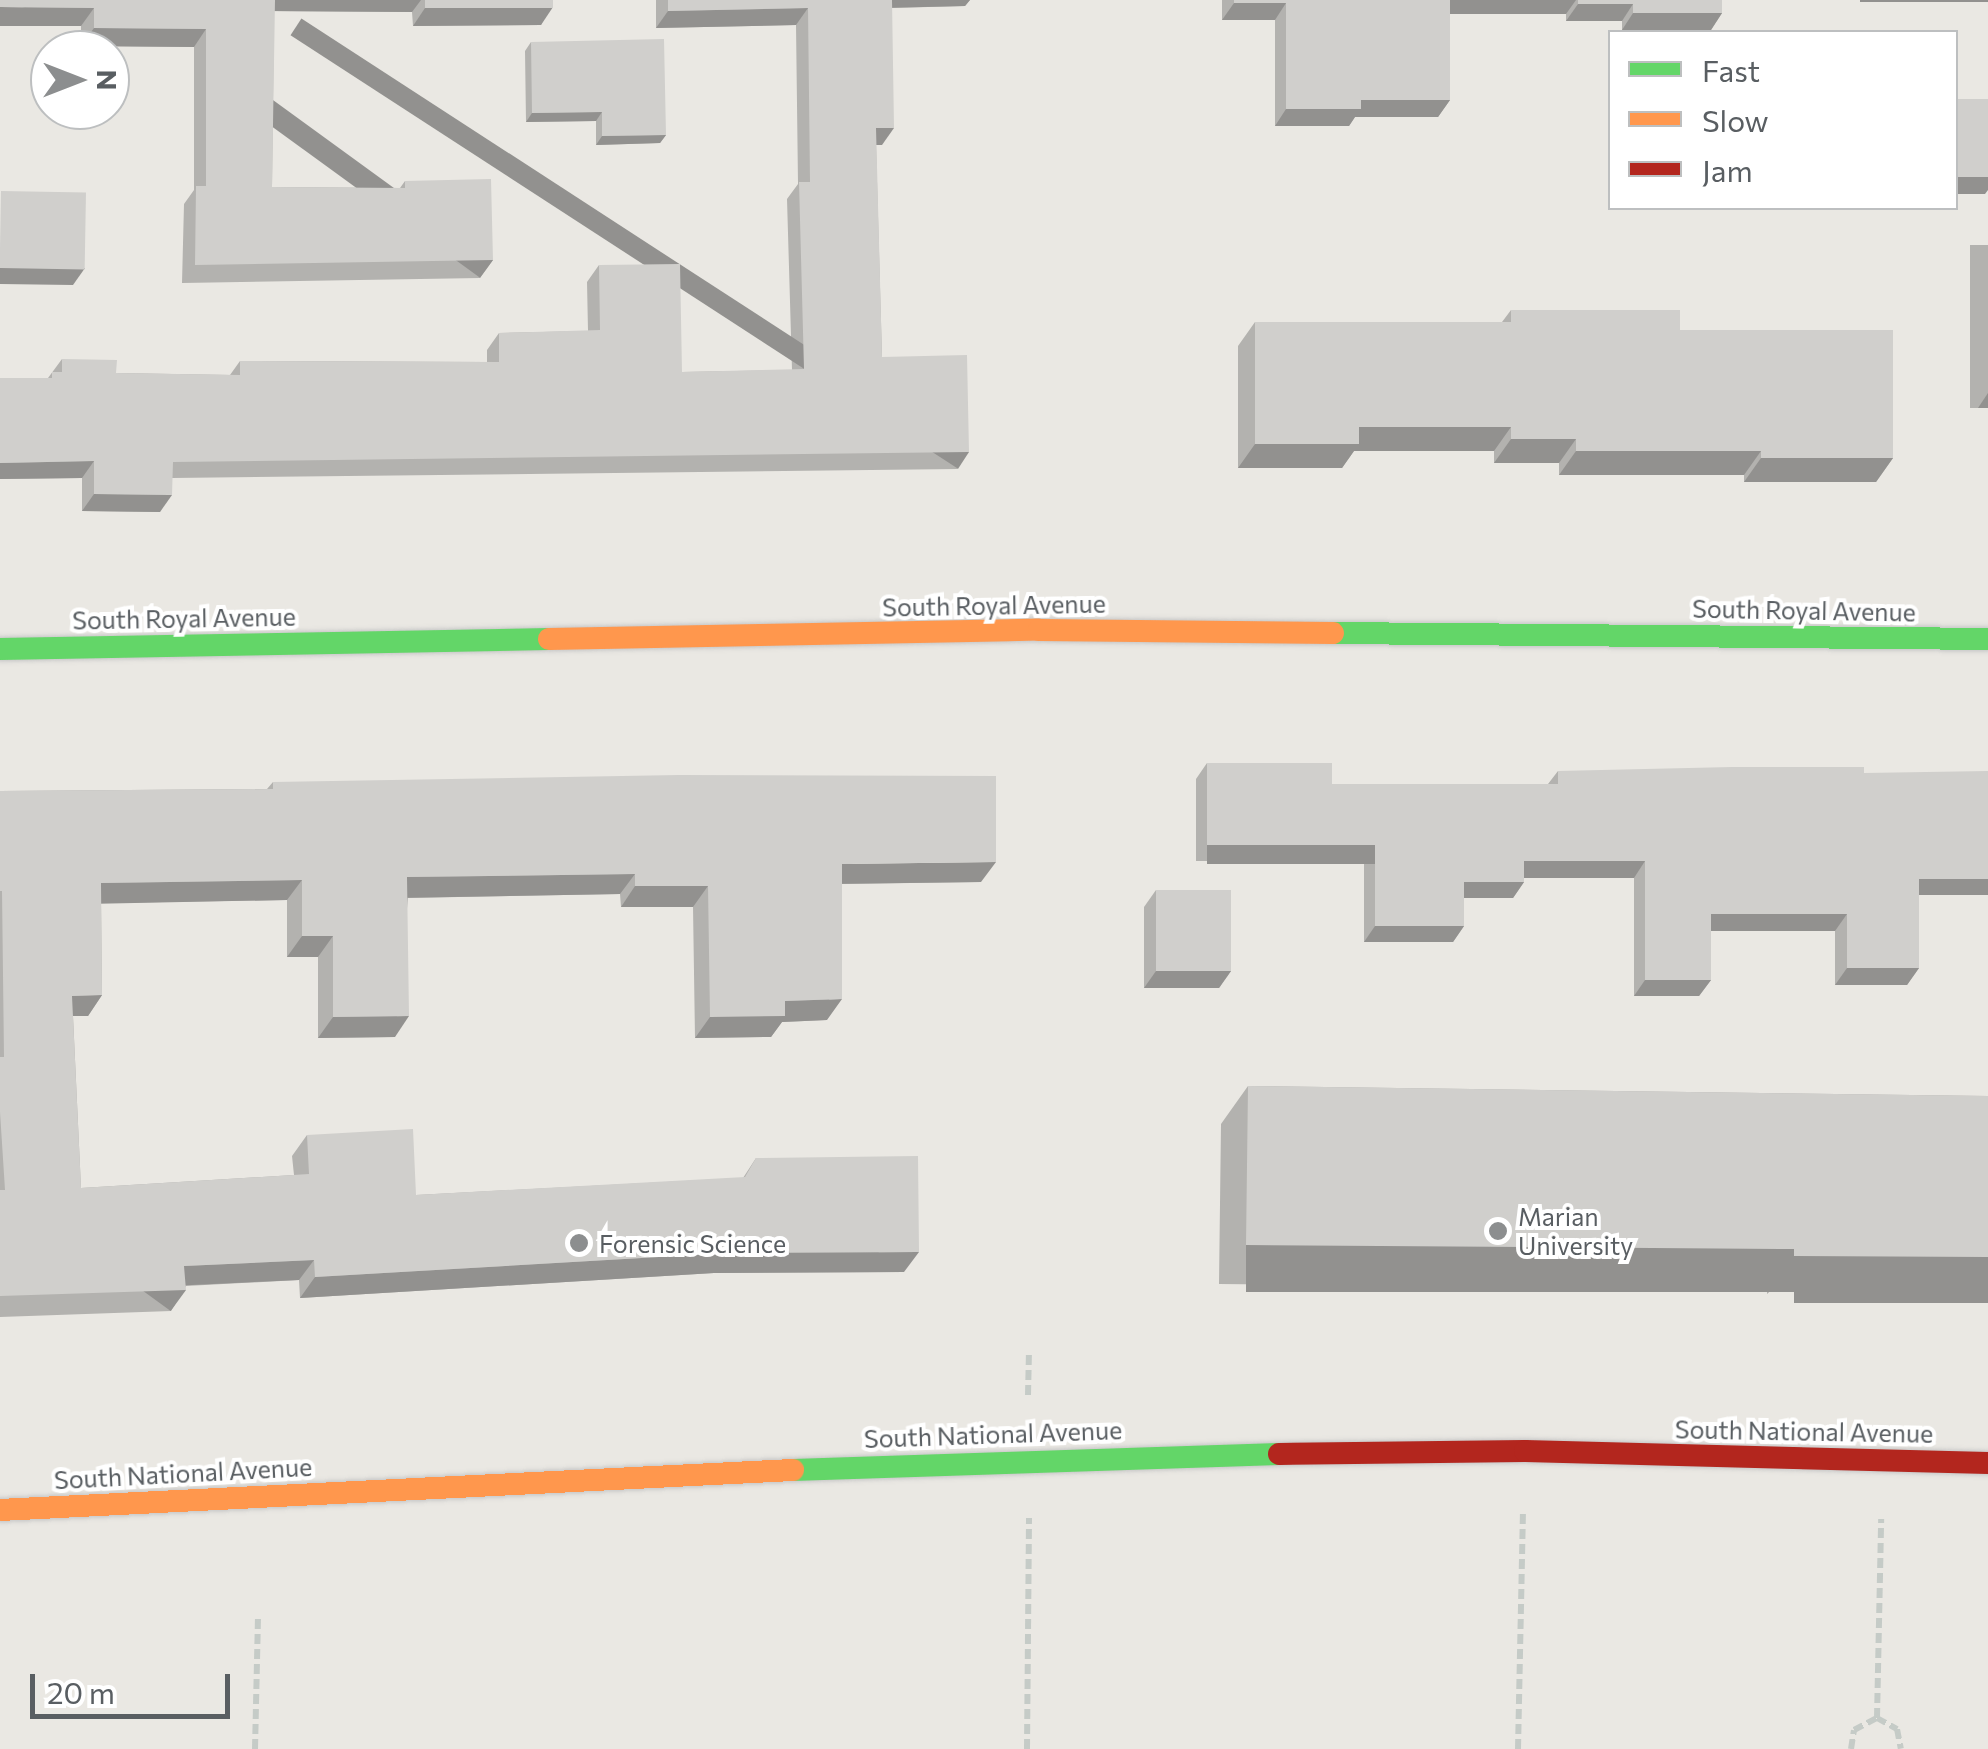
<!DOCTYPE html>
<html>
<head>
<meta charset="utf-8">
<style>
	body { margin:0 }
	#map { position:relative; width:1988px; height:1749px; overflow:hidden; background:#eae8e3; font-family:Commissioner,sans-serif }
	div>[style] { position:absolute }
	[style*='--x'] { left:calc(var(--x)*1px); top:calc(var(--y)*1px); width:calc(var(--w)*1px); rotate:calc(var(--a)*1deg) }
	.path>* { height:6px; margin-top:-3px; transform-origin:0; background:repeating-linear-gradient(90deg,#c5cbc7 0 10px,transparent 0 15px) }
	.roads { filter:drop-shadow(0 0 2px #c7c7c7) drop-shadow(0 0 2px #c7c7c7) }
	.fast>* { height:22px; margin:-11px; padding:0 11px; transform-origin:11px; border-radius:11px; background:#63d668 }
	.slow>* { height:22px; margin:-11px; padding:0 11px; transform-origin:11px; border-radius:11px; background:#ff974d }
	.jam>* { height:22px; margin:-11px; padding:0 11px; transform-origin:11px; border-radius:11px; background:#b3261e }
	.wall>* { inset:0; background:#b3b2af; transform-origin:0 0 }
	.shaded-wall>* { inset:0; background:#92918f; transform-origin:0 0 }
	.building>* { inset:0; background:#d0cfcc; transform-origin:0 0 }
	.dots>* { width:28px; height:28px; translate:-50% -50%; box-sizing:border-box; border:5px solid #fff; border-radius:50% }
	span { translate:-50% -50%; white-space:nowrap; text-align:center; line-height:1.15; -webkit-text-stroke:8px #fff; paint-order:stroke }
	.street-label { font-size:25px; color:#595e62 }
	.poi-label { font-size:25px; color:#595e62 }
	.left { translate:0 -50%; text-align:left }
	.legend { position:absolute; left:1608px; top:30px; width:350px; height:180px; box-sizing:border-box; background:#fff; border:2px solid #bdbfc0; margin:0; padding:12px 18px; list-style:none; font-size:30px; color:#595e62 }
	.legend li { display:flex; align-items:center; gap:20px; height:50px }
	.legend b { width:50px; border:2px solid #bdbfc0 }
	.north { position:absolute; left:30px; top:30px; width:100px; height:100px; box-sizing:border-box; background:#fff; border:2px solid #bdbfc0; border-radius:50%; rotate:90deg; font-size:28px; font-weight:700; line-height:40px; text-align:center; color:#595e62 }
	.north::after { content:''; display:block; margin:auto; width:35px; height:45px; background:#8c8e8f; clip-path:polygon(50% 0,100% 100%,50% 72%,0 100%) }
	.scale { position:absolute; left:30px; top:1674px; width:200px; height:45px; box-sizing:border-box; border:5px solid #595e62; border-top:0; padding-left:12px; font-size:30px; line-height:35px; white-space:nowrap; color:#595e62; -webkit-text-stroke:8px #fff; paint-order:stroke }
</style>
</head>
<body>
<div id="map">
	<div class="path">
		<i style="--x:1028;--y:1395;--w:44;--a:-88.7"></i>
		<i style="--x:1877;--y:1718;--w:199;--a:-88.8"></i>
		<i style="--x:255;--y:1749;--w:132;--a:-88.7"></i>
		<i style="--x:1027;--y:1749;--w:231;--a:-89.5"></i>
		<i style="--x:1518;--y:1749;--w:236;--a:-88.8"></i>
		<i style="--x:1851;--y:1749;--w:19;--a:-81"></i>
		<i style="--x:1854;--y:1730;--w:26;--a:-28"></i>
		<i style="--x:1877;--y:1718;--w:23;--a:29"></i>
		<i style="--x:1897;--y:1729;--w:20;--a:79"></i>
	</div>
	<div class="roads">
		<div class="fast">
			<i style="--x:1333;--y:633;--w:655;--a:0.52"></i>
			<i style="--x:0;--y:649;--w:549;--a:-1.04"></i>
			<i style="--x:793;--y:1470;--w:486;--a:-1.9"></i>
		</div>
		<div class="slow">
			<i style="--x:549;--y:639;--w:490;--a:-1.1"></i>
			<i style="--x:1039;--y:630;--w:294;--a:0.6"></i>
			<i style="--x:0;--y:1510;--w:794;--a:-2.89"></i>
		</div>
		<div class="jam">
			<i style="--x:1279;--y:1454;--w:246;--a:-0.7"></i>
			<i style="--x:1525;--y:1451;--w:463;--a:1.5"></i>
		</div>
	</div>
	<div class="wall">
		<i style="clip-path:polygon(0 0,553px 0,541px 25px,413px 26px,412px 12px,274px 11px,272px 187px,400px 188px,405px 181px,493px 260px,480px 278px,182px 283px,184px 204px,194px 190px,194px 47px,81px 46px,81px 26px)"></i>
		<i style="clip-path:polygon(656px 0,970px 0,965px 6px,892px 8px,882px 145px,876px 145px,882px 357px,958px 469px,172px 478px,160px 512px,82px 511px,82px 478px,0 479px,0 378px,48px 378px,62px 359px,116px 373px,230px 375px,240px 361px,487px 362px,487px 350px,499px 333px,588px 331px,587px 282px,599px 265px,682px 372px,792px 370px,787px 199px,798px 184px,796px 25px,656px 28px)"></i>
		<i style="clip-path:polygon(1222px 0,1722px 0,1722px 13px,1711px 30px,1622px 30px,1622px 21px,1566px 21px,1566px 14px,1450px 14px,1450px 100px,1438px 117px,1355px 117px,1349px 126px,1275px 126px,1275px 20px,1222px 20px)"></i>
		<i style="clip-path:polygon(531px 42px,666px 135px,660px 143px,596px 145px,596px 121px,526px 122px,525px 51px)"></i>
		<i style="left:1988px;top:245px;width:163px;height:18px;rotate:90deg"></i>
		<i style="clip-path:polygon(1511px 310px,1680px 330px,1893px 458px,1876px 482px,1744px 482px,1744px 475px,1559px 475px,1559px 463px,1494px 463px,1494px 451px,1354px 451px,1342px 468px,1238px 468px,1238px 346px,1255px 322px,1502px 322px)"></i>
		<i style="clip-path:polygon(1207px 763px,1332px 784px,1548px 784px,1558px 771px,1864px 773px,1988px 895px,1919px 895px,1919px 968px,1907px 985px,1835px 985px,1835px 931px,1711px 931px,1711px 980px,1699px 996px,1634px 996px,1634px 878px,1524px 878px,1524px 882px,1513px 898px,1464px 898px,1464px 926px,1453px 942px,1364px 942px,1364px 861px,1196px 861px,1196px 779px)"></i>
		<i style="clip-path:polygon(273px 782px,981px 882px,842px 884px,827px 1020px,782px 1022px,771px 1037px,695px 1038px,693px 907px,621px 907px,620px 894px,408px 898px,395px 1037px,318px 1038px,318px 957px,287px 957px,287px 900px,101px 903px,102px 995px,88px 1016px,73px 1016px,81px 1188px,294px 1175px,292px 1156px,307px 1135px,416px 1195px,743px 1178px,756px 1158px,904px 1272px,714px 1273px,300px 1298px,299px 1280px,186px 1286px,171px 1311px,0 1317px,0 791px,267px 789px)"></i>
		<i style="clip-path:polygon(1156px 890px,1231px 971px,1219px 988px,1144px 988px,1144px 907px)"></i>
		<i style="clip-path:polygon(1248px 1086px,1988px 1096px,1767px 1294px,1767px 1288px,1219px 1284px,1221px 1124px)"></i>
	</div>
	<div class="shaded-wall">
		<i style="clip-path:polygon(270px 0,421px 0,412px 12px,262px 11px)"></i>
		<i style="clip-path:polygon(885px 0,970px 0,965px 6px,880px 8px)"></i>
		<i style="clip-path:polygon(1448px 0,1576px 0,1566px 14px,1438px 14px)"></i>
		<i style="left:1860px;top:0;width:128px;height:2px"></i>
		<i style="clip-path:polygon(1234px 3px,1286px 3px,1275px 20px,1222px 20px)"></i>
		<i style="clip-path:polygon(1578px 4px,1633px 4px,1622px 21px,1566px 21px)"></i>
		<i style="clip-path:polygon(0 7px,94px 8px,81px 26px,0 26px)"></i>
		<i style="clip-path:polygon(553px 7px,541px 25px,413px 26px,425px 8px)"></i>
		<i style="clip-path:polygon(808px 8px,796px 25px,656px 28px,668px 11px)"></i>
		<i style="clip-path:polygon(1633px 13px,1722px 13px,1711px 30px,1622px 30px)"></i>
		<i style="clip-path:polygon(94px 28px,206px 29px,194px 47px,81px 46px)"></i>
		<i style="clip-path:polygon(1361px 100px,1450px 100px,1438px 117px,1355px 117px,1349px 126px,1275px 126px,1286px 109px)"></i>
		<i style="clip-path:polygon(602px 112px,596px 121px,526px 122px,532px 113px)"></i>
		<i style="clip-path:polygon(876px 128px,894px 128px,882px 145px,864px 145px)"></i>
		<i style="clip-path:polygon(666px 135px,660px 143px,596px 145px,602px 136px)"></i>
		<i style="clip-path:polygon(1956px 177px,1988px 177px,1988px 190px,1985px 194px,1956px 194px)"></i>
		<i style="left:493px;top:260px;width:22px;height:298px;rotate:126deg"></i>
		<i style="clip-path:polygon(0 268px,85px 268px,73px 285px,0 284px)"></i>
		<i style="clip-path:polygon(1988px 393px,1988px 408px,1978px 408px)"></i>
		<i style="clip-path:polygon(1359px 427px,1511px 427px,1494px 451px,1354px 451px,1342px 468px,1238px 468px,1255px 444px)"></i>
		<i style="clip-path:polygon(1511px 439px,1576px 439px,1559px 463px,1494px 463px)"></i>
		<i style="clip-path:polygon(1576px 451px,1761px 451px,1744px 475px,1559px 475px)"></i>
		<i style="left:969px;top:452px;width:20px;height:796px;rotate:123deg"></i>
		<i style="clip-path:polygon(1761px 458px,1893px 458px,1876px 482px,1744px 482px)"></i>
		<i style="clip-path:polygon(94px 461px,82px 478px,0 479px,0 463px)"></i>
		<i style="clip-path:polygon(94px 494px,172px 495px,160px 512px,82px 511px)"></i>
		<i style="left:1207px;top:845px;width:168px;height:19px"></i>
		<i style="clip-path:polygon(1524px 861px,1645px 861px,1634px 878px,1513px 878px)"></i>
		<i style="clip-path:polygon(996px 862px,981px 882px,827px 884px,842px 864px)"></i>
		<i style="clip-path:polygon(635px 874px,620px 894px,393px 898px,407px 877px)"></i>
		<i style="clip-path:polygon(1919px 879px,1988px 879px,1988px 895px,1907px 895px)"></i>
		<i style="clip-path:polygon(302px 880px,287px 900px,86px 904px,101px 883px)"></i>
		<i style="clip-path:polygon(1464px 882px,1524px 882px,1513px 898px,1453px 898px)"></i>
		<i style="clip-path:polygon(635px 886px,708px 886px,693px 907px,621px 907px)"></i>
		<i style="clip-path:polygon(1711px 914px,1847px 914px,1835px 931px,1699px 931px)"></i>
		<i style="clip-path:polygon(1375px 926px,1464px 926px,1453px 942px,1364px 942px)"></i>
		<i style="clip-path:polygon(302px 936px,333px 936px,318px 957px,287px 957px)"></i>
		<i style="clip-path:polygon(1847px 968px,1919px 968px,1907px 985px,1835px 985px)"></i>
		<i style="clip-path:polygon(1156px 971px,1231px 971px,1219px 988px,1144px 988px)"></i>
		<i style="clip-path:polygon(1645px 980px,1711px 980px,1699px 996px,1634px 996px)"></i>
		<i style="clip-path:polygon(102px 995px,88px 1016px,58px 1016px,72px 996px)"></i>
		<i style="clip-path:polygon(842px 999px,827px 1020px,782px 1022px,771px 1037px,695px 1038px,710px 1017px,785px 1001px)"></i>
		<i style="clip-path:polygon(409px 1016px,395px 1037px,318px 1038px,333px 1017px)"></i>
		<i style="left:1246px;top:1245px;width:548px;height:47px"></i>
		<i style="clip-path:polygon(919px 1252px,904px 1272px,714px 1273px,300px 1298px,315px 1277px,728px 1253px)"></i>
		<i style="left:1794px;top:1256px;width:194px;height:47px"></i>
		<i style="clip-path:polygon(314px 1260px,299px 1280px,170px 1286px,184px 1266px)"></i>
		<i style="left:186px;top:1290px;width:26px;height:186px;rotate:126deg"></i>
	</div>
	<div class="building">
		<i style="clip-path:polygon(0 0,275px 0,272px 187px,405px 188px,405px 181px,491px 179px,493px 260px,195px 265px,196px 186px,206px 186px,206px 29px,94px 28px,94px 8px,0 7px)"></i>
		<i style="left:425px;top:0;width:128px;height:8px"></i>
		<i style="clip-path:polygon(668px 0,892px 0,894px 128px,876px 128px,882px 357px,967px 355px,969px 452px,173px 462px,172px 495px,94px 494px,94px 461px,0 463px,0 378px,52px 378px,52px 372px,62px 372px,62px 359px,117px 360px,116px 373px,240px 375px,240px 361px,499px 362px,499px 333px,600px 330px,599px 265px,680px 264px,682px 372px,804px 369px,799px 182px,810px 182px,808px 8px,668px 11px)"></i>
		<i style="clip-path:polygon(1234px 0,1450px 0,1450px 100px,1361px 100px,1361px 109px,1286px 109px,1286px 3px,1234px 3px)"></i>
		<i style="clip-path:polygon(1578px 0,1722px 0,1722px 13px,1633px 13px,1633px 4px,1578px 4px)"></i>
		<i style="clip-path:polygon(664px 39px,666px 135px,602px 136px,602px 112px,532px 113px,531px 42px)"></i>
		<i style="left:1956px;top:99px;width:32px;height:78px"></i>
		<i style="left:1px;top:191px;width:85px;height:77px;rotate:1deg"></i>
		<i style="clip-path:polygon(1511px 310px,1680px 310px,1680px 330px,1893px 330px,1893px 458px,1761px 458px,1761px 451px,1576px 451px,1576px 439px,1511px 439px,1511px 427px,1359px 427px,1359px 444px,1255px 444px,1255px 322px,1511px 322px)"></i>
		<i style="clip-path:polygon(1207px 763px,1332px 763px,1332px 784px,1558px 784px,1558px 771px,1732px 767px,1864px 767px,1864px 773px,1988px 771px,1988px 879px,1919px 879px,1919px 968px,1847px 968px,1847px 914px,1711px 914px,1711px 980px,1645px 980px,1645px 861px,1524px 861px,1524px 882px,1464px 882px,1464px 926px,1375px 926px,1375px 845px,1207px 845px)"></i>
		<i style="clip-path:polygon(679px 775px,996px 776px,996px 862px,842px 864px,842px 999px,785px 1001px,785px 1016px,710px 1017px,708px 886px,635px 886px,635px 874px,407px 877px,409px 1016px,333px 1017px,333px 936px,302px 936px,302px 880px,101px 883px,102px 995px,72px 996px,81px 1188px,309px 1174px,307px 1135px,413px 1129px,416px 1195px,745px 1177px,756px 1158px,918px 1156px,919px 1252px,728px 1253px,315px 1277px,314px 1260px,184px 1266px,186px 1290px,0 1296px,0 1190px,5px 1190px,0 1112px,0 1057px,4px 1057px,2px 891px,0 891px,0 791px,273px 789px,273px 782px)"></i>
		<i style="left:1156px;top:890px;width:75px;height:81px"></i>
		<i style="clip-path:polygon(1248px 1086px,1988px 1096px,1988px 1257px,1794px 1256px,1794px 1249px,1246px 1245px)"></i>
	</div>
	<div class="dots">
		<i style="left:1498px;top:1231px;background:#8c8e8f"></i>
		<i style="left:579px;top:1243px;background:#8c8e8f"></i>
	</div>
	<div class="street-label">
		<span style="left:994px;top:605px;rotate:-1deg">South Royal Avenue</span>
		<span style="left:1804px;top:610px;rotate:1deg">South Royal Avenue</span>
		<span style="left:184px;top:618px;rotate:-1deg">South Royal Avenue</span>
		<span style="left:1804px;top:1431px;rotate:1deg">South National Avenue</span>
		<span style="left:993px;top:1434px;rotate:-2deg">South National Avenue</span>
		<span style="left:183px;top:1473px;rotate:-3deg">South National Avenue</span>
	</div>
	<div class="poi-label">
		<span class="left" style="left:1518px;top:1231px">Marian<br>University</span>
		<span class="left" style="left:599px;top:1243px">Forensic Science</span>
	</div>
	<ul class="legend">
	<li><b style="height:12px;background:#63d668"></b>Fast</li>
	<li><b style="height:12px;background:#ff974d"></b>Slow</li>
	<li><b style="height:12px;background:#b3261e"></b>Jam</li>
	</ul>
	<div class="north">N</div>
	<div class="scale">20 m</div>
</div>
</body>
</html>
